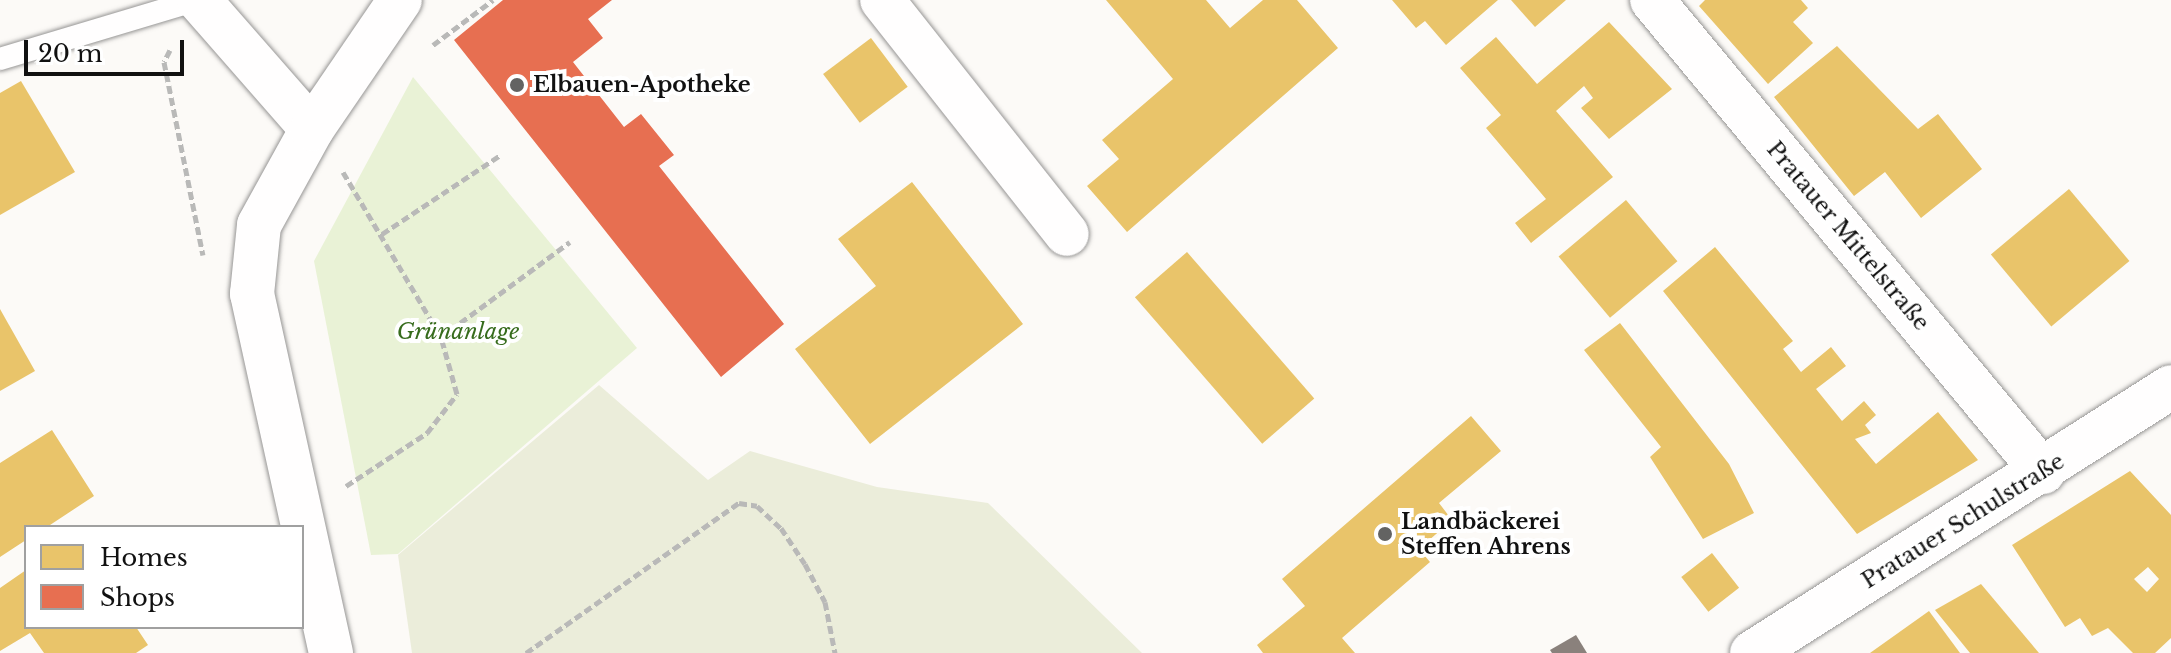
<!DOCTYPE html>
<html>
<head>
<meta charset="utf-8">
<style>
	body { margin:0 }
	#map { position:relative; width:2171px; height:653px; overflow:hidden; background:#fcfaf7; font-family:"Libre Baskerville",serif }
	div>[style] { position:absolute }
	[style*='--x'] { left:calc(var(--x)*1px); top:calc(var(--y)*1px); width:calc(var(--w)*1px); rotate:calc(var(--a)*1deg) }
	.green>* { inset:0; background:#e9f2d6 }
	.cemetery>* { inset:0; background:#ebedda }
	.homes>* { inset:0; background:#e9c46a; transform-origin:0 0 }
	.shops>* { inset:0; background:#e76f51 }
	.industry>* { inset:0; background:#8a817c }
	.path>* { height:5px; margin-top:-2.5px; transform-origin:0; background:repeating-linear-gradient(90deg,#b9b9b8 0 8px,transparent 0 12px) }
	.roads { filter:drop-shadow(0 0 2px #979695) drop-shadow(0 0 2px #979695) }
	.service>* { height:22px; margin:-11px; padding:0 11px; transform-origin:11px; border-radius:11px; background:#fffefe }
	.minor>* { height:44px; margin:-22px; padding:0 22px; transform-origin:22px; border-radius:22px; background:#fffefe }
	.tertiary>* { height:44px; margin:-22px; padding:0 22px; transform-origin:22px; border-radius:22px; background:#fffefe }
	.dots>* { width:22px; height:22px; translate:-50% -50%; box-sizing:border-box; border:4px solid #fff; border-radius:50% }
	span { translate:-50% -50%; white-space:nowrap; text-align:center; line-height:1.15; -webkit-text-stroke:8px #fff; paint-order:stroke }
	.poi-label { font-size:22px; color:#111; font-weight:700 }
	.left { translate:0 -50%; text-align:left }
	.street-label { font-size:22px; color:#111 }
	.park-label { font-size:22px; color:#376c1d; font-style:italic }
	.legend { position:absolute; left:24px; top:525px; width:280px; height:104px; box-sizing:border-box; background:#fff; border:2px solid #a0a0a0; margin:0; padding:10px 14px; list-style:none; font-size:24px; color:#111 }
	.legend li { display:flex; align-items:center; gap:16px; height:40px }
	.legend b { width:40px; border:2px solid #a0a0a0 }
	.scale { position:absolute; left:24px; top:40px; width:160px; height:36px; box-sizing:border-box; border:4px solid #111; border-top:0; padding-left:10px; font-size:24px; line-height:28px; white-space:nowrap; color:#111; -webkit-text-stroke:6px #fff; paint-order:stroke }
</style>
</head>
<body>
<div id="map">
	<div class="green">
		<i style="clip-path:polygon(413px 77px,637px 348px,398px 554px,371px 555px,314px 261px)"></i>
	</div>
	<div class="cemetery">
		<i style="clip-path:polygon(599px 385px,708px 480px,750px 451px,877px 487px,988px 503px,1142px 653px,412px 653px,398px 555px)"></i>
	</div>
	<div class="homes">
		<i style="clip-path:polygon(1106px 0,1206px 0,1230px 28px,1263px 0,1297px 0,1338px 48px,1127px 232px,1087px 186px,1119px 159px,1102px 140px,1173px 79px)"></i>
		<i style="clip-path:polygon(1392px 0,1498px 0,1446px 45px,1425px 21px,1416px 28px)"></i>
		<i style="clip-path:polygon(1511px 0,1566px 0,1535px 27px)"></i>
		<i style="clip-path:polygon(1705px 0,1801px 0,1808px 8px,1793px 22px,1813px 43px,1768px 84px,1699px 6px)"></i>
		<i style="clip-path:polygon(1609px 22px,1672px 89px,1609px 139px,1581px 108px,1593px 98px,1584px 86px,1556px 111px,1613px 177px,1531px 243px,1515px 223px,1546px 199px,1486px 128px,1501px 115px,1460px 68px,1496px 37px,1537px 84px)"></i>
		<i style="left:871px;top:38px;width:61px;height:60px;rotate:53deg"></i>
		<i style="clip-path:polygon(1837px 46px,1918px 129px,1938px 114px,1982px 169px,1921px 218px,1885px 172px,1854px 196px,1774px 97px)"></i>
		<i style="clip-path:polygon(21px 81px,75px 172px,0 215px,0 93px)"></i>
		<i style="clip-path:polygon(912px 182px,1023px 324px,870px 444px,795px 349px,876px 286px,838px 239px)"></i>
		<i style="left:2069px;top:189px;width:94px;height:102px;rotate:50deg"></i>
		<i style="left:1626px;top:200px;width:80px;height:88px;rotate:50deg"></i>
		<i style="clip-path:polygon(1715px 247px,1793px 341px,1783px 349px,1801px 372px,1831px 347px,1846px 366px,1816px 389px,1842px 421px,1864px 401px,1876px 415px,1865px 425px,1871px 433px,1855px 439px,1876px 464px,1938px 412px,1978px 460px,1857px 534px,1663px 291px)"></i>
		<i style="left:1187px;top:252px;width:194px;height:69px;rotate:49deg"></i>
		<i style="clip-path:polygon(0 309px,35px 371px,0 391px)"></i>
		<i style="clip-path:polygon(1620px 323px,1729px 464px,1754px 513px,1703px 539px,1650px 457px,1661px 447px,1584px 350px)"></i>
		<i style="clip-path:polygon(1471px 416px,1501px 451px,1439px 503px,1452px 520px,1419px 549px,1430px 562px,1342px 638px,1355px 653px,1263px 653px,1257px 645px,1305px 606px,1282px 579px)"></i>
		<i style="clip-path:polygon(52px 430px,94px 496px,47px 527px,26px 527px,26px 540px,0 557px,0 463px)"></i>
		<i style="clip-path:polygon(evenodd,2130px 471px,2171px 515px,2171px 638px,2155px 653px,2133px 653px,2108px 628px,2092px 636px,2080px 618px,2065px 627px,2012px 545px,2130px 471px,2148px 567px,2159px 579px,2147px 592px,2134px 579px,2148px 567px)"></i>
		<i style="left:1712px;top:553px;width:44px;height:39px;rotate:52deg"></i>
		<i style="clip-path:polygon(26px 570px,26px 627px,136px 627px,148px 645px,136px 653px,44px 653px,30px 633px,0 651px,0 588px)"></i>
		<i style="clip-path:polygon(1981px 584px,2039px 653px,1970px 653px,1935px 610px)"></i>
		<i style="clip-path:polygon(1929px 611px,1960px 653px,1870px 653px)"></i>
	</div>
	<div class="shops">
		<i style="clip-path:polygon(503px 0,612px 0,588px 19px,603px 38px,573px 62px,624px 127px,641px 114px,674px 155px,659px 166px,784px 324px,721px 377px,454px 40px)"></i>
	</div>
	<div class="industry">
		<i style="clip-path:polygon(1576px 635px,1587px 653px,1552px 653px,1550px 650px)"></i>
	</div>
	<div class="path">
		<i style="--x:433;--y:45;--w:75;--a:-36.9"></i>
		<i style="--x:170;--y:50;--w:13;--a:117"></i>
		<i style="--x:164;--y:62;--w:197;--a:78.6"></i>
		<i style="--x:343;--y:172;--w:192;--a:59.3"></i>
		<i style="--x:382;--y:234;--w:141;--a:-33.7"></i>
		<i style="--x:346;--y:486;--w:97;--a:-33.2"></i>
		<i style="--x:427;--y:433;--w:49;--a:-52.4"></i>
		<i style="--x:457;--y:394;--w:59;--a:-105.7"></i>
		<i style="--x:441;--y:337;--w:160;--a:-36.4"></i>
		<i style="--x:526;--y:653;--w:261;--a:-35.2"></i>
		<i style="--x:739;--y:503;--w:18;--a:9"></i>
		<i style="--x:757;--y:506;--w:33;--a:43"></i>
		<i style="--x:781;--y:528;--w:43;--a:56.3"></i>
		<i style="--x:805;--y:564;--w:43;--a:62.2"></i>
		<i style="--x:825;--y:602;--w:52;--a:78.9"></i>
	</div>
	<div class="roads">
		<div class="service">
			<i style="--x:0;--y:59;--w:206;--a:-16.7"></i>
		</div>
		<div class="minor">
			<i style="--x:199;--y:0;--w:171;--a:48.8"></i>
			<i style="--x:882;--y:0;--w:298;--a:51.7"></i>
			<i style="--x:1652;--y:0;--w:613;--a:50.36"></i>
			<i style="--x:1752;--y:653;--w:496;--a:-32.4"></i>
		</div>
		<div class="tertiary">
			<i style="--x:331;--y:653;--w:368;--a:-102.4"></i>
			<i style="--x:252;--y:294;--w:69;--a:-84.2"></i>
			<i style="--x:259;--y:225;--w:110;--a:-61.1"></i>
			<i style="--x:312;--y:129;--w:156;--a:-55.7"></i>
		</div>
	</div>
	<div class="dots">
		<i style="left:517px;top:85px;background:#636362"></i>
		<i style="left:1385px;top:534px;background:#636362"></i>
	</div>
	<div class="poi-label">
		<span class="left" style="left:533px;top:85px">Elbauen-Apotheke</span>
		<span class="left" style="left:1401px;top:534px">Landbäckerei<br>Steffen Ahrens</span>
	</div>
	<div class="street-label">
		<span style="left:1848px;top:236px;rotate:50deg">Pratauer Mittelstraße</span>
		<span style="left:1963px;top:521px;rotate:-32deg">Pratauer Schulstraße</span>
	</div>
	<div class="park-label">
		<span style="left:458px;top:332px">Grünanlage</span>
	</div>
	<ul class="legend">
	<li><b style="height:22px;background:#e9c46a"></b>Homes</li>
	<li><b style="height:22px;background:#e76f51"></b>Shops</li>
	</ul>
	<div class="scale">20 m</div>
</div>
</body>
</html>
